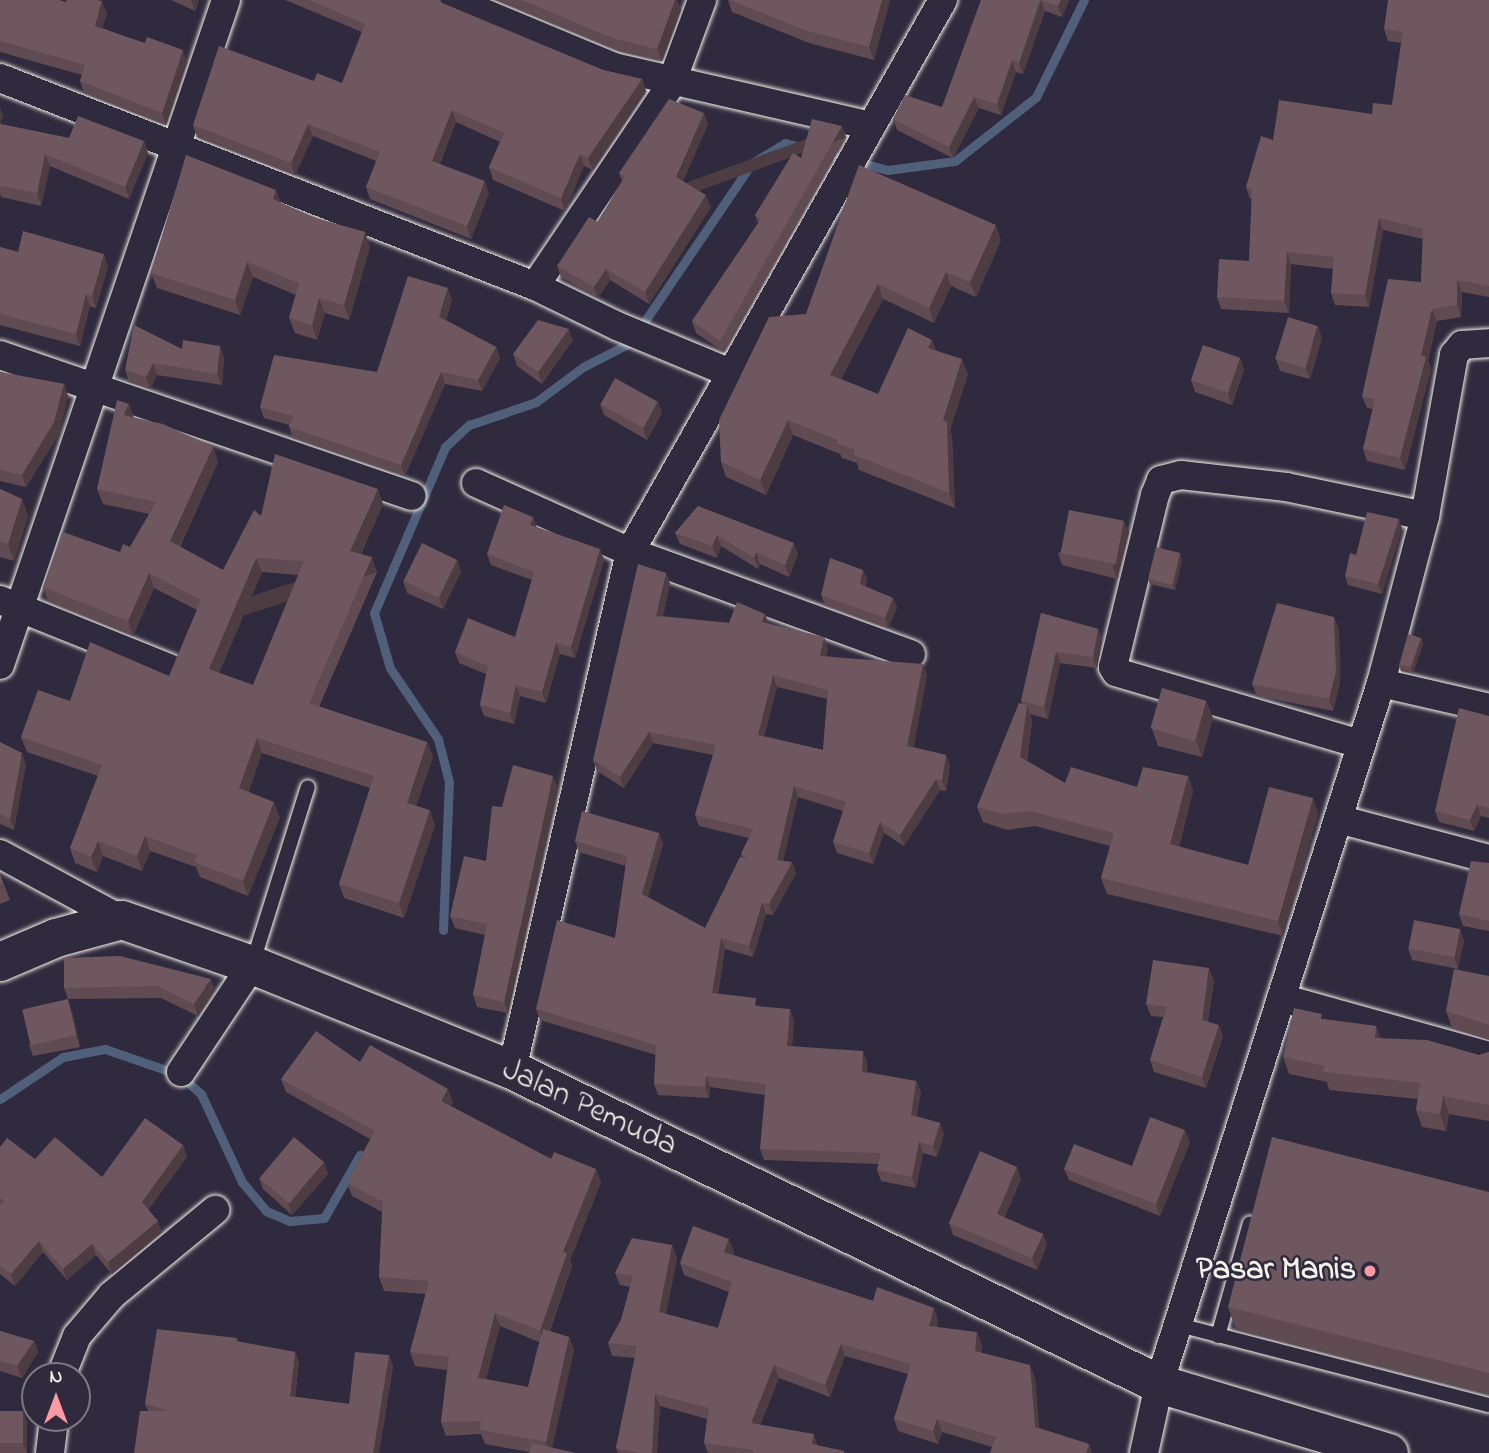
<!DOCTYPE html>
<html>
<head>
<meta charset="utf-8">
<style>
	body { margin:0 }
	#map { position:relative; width:1489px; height:1453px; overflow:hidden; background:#2f2a3d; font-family:"Indie Flower",sans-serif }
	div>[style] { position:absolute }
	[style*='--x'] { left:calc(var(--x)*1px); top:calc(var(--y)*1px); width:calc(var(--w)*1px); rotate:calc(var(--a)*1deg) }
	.stream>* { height:9px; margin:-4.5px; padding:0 4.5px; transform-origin:4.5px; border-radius:4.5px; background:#50607a }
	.roads { filter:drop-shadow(0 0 2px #f4f1e8) drop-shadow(0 0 2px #f4f1e8) }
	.lane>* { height:14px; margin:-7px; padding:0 7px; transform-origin:7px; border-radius:7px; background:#2f2a3d }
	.street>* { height:28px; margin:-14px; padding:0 14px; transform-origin:14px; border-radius:14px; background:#2f2a3d }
	.secondary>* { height:38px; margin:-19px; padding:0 19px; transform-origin:19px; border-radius:19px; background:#2f2a3d }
	.wall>* { inset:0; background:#5f4b51 }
	.shaded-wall>* { inset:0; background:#4d3d42; transform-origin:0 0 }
	.building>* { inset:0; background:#6e575e; transform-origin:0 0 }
	.dots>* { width:19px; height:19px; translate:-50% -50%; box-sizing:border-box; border:4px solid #2f2a3d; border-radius:50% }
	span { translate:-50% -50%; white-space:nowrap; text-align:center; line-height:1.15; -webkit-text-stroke:5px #2f2a3d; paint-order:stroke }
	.street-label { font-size:32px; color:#f4f1e8 }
	.poi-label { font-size:32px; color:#f4f1e8; font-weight:700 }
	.right { translate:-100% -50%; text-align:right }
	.north { position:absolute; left:21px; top:1362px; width:70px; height:70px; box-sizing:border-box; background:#2f2a3d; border:2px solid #7e7a81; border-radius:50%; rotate:0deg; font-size:19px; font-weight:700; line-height:28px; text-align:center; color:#f4f1e8 }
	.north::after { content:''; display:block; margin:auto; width:24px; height:32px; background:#ff9aa2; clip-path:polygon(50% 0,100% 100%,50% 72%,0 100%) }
</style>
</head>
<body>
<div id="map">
	<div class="stream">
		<i style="--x:443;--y:930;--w:148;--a:-87.7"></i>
		<i style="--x:449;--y:782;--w:44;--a:-104.3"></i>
		<i style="--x:438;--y:739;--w:86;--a:-124.1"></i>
		<i style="--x:390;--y:668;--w:57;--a:-106.2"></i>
		<i style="--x:374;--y:613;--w:181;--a:-66.8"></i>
		<i style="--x:445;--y:447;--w:33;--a:-43"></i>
		<i style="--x:469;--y:425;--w:71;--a:-18.9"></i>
		<i style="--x:536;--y:402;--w:59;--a:-36.7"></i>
		<i style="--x:583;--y:367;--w:53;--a:-27.1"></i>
		<i style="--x:630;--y:343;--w:217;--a:-55.9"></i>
		<i style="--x:752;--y:163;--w:39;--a:-31"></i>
		<i style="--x:785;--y:143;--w:106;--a:14.7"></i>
		<i style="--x:888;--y:170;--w:68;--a:-7.7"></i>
		<i style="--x:955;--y:161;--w:103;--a:-38.3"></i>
		<i style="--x:1036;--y:97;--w:108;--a:-63.7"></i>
		<i style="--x:0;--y:1099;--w:76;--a:-33.7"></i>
		<i style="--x:63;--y:1057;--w:43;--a:-10.8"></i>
		<i style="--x:105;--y:1049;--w:79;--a:19.1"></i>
		<i style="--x:180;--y:1075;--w:28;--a:42"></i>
		<i style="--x:201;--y:1094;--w:97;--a:65"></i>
		<i style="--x:242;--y:1182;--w:38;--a:50"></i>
		<i style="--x:266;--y:1211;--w:26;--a:23"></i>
		<i style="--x:290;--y:1221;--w:34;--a:-5"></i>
		<i style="--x:324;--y:1218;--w:73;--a:-60.3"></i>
	</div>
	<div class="roads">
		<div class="lane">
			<i style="--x:253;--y:962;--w:183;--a:-72.6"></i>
			<i style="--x:1179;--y:1325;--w:320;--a:14.5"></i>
			<i style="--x:1218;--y:1336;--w:117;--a:-74.2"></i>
		</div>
		<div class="street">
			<i style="--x:453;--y:0;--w:174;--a:22.6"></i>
			<i style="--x:614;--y:67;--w:264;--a:12.9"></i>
			<i style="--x:0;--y:78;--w:574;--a:21.25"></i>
			<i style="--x:535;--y:286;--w:91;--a:26"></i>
			<i style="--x:617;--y:326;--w:126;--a:22.5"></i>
			<i style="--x:535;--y:286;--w:244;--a:-56"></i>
			<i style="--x:671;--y:84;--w:90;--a:-69.7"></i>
			<i style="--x:0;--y:355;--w:435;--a:18.9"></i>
			<i style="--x:476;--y:483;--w:169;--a:24.1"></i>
			<i style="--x:630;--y:552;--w:299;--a:20"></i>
			<i style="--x:0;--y:600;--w:182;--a:21.9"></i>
			<i style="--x:0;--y:665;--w:702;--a:-71.23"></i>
			<i style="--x:1381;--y:683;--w:111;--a:13"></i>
			<i style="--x:1360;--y:744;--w:254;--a:-163.6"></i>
			<i style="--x:1116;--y:672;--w:6;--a:-121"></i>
			<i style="--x:1113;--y:667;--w:177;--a:-76.3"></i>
			<i style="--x:1155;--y:495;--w:16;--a:-68"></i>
			<i style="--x:1161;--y:480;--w:21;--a:-14"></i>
			<i style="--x:1181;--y:475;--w:106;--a:6.5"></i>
			<i style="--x:1286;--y:487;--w:142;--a:11.8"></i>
			<i style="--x:1338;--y:819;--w:156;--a:14.8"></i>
			<i style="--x:0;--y:854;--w:139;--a:28.4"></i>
			<i style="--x:1281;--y:998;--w:216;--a:15.6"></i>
			<i style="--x:512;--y:1070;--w:531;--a:-77.17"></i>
			<i style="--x:630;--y:552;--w:635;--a:-60.45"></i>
			<i style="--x:181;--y:1072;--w:128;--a:-56.4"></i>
			<i style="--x:61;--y:1376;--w:43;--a:-68.2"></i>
			<i style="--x:77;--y:1336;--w:54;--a:-49.5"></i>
			<i style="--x:112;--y:1295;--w:134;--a:-39.5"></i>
			<i style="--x:50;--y:1453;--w:35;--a:-83"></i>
			<i style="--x:1144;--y:1453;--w:71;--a:-77.7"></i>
			<i style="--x:1159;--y:1384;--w:735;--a:-72.43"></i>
			<i style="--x:1381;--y:683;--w:173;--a:-75.2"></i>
			<i style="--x:1425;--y:516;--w:164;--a:-79.8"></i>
			<i style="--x:1454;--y:355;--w:13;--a:-51"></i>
			<i style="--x:1462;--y:345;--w:27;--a:-4"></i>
		</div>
		<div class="secondary">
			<i style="--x:0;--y:962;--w:61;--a:-23.2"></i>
			<i style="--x:56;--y:938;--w:68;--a:-15.3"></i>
			<i style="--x:122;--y:920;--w:138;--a:19.1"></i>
			<i style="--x:252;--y:965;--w:280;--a:22"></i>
			<i style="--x:512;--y:1070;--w:719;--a:25.89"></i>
			<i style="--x:1159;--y:1384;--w:240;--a:16.7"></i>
		</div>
	</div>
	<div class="wall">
		<i style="clip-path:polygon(0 0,107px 14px,102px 28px,187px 62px,166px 125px,84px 93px,80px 81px,82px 75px,0 52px)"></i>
		<i style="clip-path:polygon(171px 0,199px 0,195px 11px)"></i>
		<i style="clip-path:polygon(285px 0,440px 0,442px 3px,603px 70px,642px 79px,646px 91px,593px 170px,584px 166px,565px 211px,493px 180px,489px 167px,500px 142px,456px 122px,440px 164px,489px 193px,471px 239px,370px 199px,366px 187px,376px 161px,313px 136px,295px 175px,197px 137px,193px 125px,314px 81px,342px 83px,362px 32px)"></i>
		<i style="clip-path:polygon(496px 0,677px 0,681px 10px,662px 61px,619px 51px)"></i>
		<i style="clip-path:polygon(728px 0,890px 0,874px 60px,809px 43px,732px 12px)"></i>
		<i style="clip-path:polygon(981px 0,1069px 0,1062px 17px,1045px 11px,1023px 74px,1016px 72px,1001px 115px,979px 108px,953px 158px,897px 130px,893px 119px,942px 107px)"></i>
		<i style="clip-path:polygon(1489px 0,1489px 297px,1462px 292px,1461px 317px,1437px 321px,1428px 360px,1431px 369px,1405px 470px,1367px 461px,1363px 449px,1373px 409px,1367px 408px,1362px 396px,1421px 282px,1423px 239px,1383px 230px,1369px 307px,1335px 305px,1331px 293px,1333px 269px,1291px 264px,1289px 313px,1221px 309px,1217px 297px,1249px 261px,1252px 199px,1250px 199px,1246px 187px,1273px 140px,1372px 114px,1392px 105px,1401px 43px,1388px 41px,1384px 29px)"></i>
		<i style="clip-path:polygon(0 108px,3px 116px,0 124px,69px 138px,144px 141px,148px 153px,129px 199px,50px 166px,41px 206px,1px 197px,0 194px)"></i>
		<i style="clip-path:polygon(704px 113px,708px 124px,683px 181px,711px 207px,649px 304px,610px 280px,598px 298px,561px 277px,557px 266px,598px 222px,622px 181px,619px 173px)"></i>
		<i style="clip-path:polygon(842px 126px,846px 137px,724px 352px,696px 333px,692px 321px,758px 223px,755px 215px,801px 158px)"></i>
		<i style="clip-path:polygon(859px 165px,1001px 240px,976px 297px,951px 286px,934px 323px,883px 299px,841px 379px,878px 394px,932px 340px,936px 351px,968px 374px,950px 430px,952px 437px,955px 508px,859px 470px,857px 463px,842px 458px,840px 454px,793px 435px,766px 495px,726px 477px,721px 462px,806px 314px)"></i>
		<i style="clip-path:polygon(281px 203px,315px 218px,365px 232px,370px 247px,349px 320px,325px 313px,317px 340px,295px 333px,289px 318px,296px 295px,253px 277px,240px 315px,157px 288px,151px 273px)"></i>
		<i style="clip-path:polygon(0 247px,18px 252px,108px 266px,96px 308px,90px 306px,80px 346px,0 325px)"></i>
		<i style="clip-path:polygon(452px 300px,446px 320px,496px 347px,500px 358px,482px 391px,445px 384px,405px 476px,293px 438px,289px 427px,289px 425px,264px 418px,260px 407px,377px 372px)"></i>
		<i style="clip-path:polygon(1322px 338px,1310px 379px,1280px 371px,1276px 359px)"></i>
		<i style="clip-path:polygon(573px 340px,542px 384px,517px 366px,513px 354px)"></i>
		<i style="clip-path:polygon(220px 346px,224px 358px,222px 385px,157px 375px,150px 389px,129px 382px,125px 370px,182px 349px)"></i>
		<i style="clip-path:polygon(1240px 358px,1244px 370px,1232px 405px,1195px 392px,1191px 380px)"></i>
		<i style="clip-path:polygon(0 372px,64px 384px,68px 396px,59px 434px,26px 487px,0 481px)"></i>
		<i style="clip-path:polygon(evenodd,129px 404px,134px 418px,213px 447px,218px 462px,180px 547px,223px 570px,261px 516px,383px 504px,361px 554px,377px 572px,319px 707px,427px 742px,433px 757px,416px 806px,435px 825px,404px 918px,344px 898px,339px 884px,370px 788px,262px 753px,248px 792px,280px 817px,248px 896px,200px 877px,196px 867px,150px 851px,142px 871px,103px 856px,97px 872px,75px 863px,70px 848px,98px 776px,27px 752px,21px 737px,70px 701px,169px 676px,197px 610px,154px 588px,133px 636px,48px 601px,43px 587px,130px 547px,149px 514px,103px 504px,97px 489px,129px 404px,262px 572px,298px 575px,253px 685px,219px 673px,262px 572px)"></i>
		<i style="clip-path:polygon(600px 404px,662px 413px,647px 440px,604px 415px)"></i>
		<i style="clip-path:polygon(0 489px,22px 499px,28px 516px,14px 561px,0 557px)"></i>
		<i style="clip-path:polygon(698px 506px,798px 554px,789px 577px,760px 564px,758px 569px,721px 546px,717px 558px,680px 544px,675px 533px)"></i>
		<i style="clip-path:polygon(533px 517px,536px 527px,600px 549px,604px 560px,575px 658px,560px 654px,546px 703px,520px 696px,514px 724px,484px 716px,480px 705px,486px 674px,459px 663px,455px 652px,515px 637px,532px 580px,491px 565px,487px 554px)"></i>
		<i style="clip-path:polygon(1402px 528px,1382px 594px,1348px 585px,1345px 576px,1356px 555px)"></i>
		<i style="clip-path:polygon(1129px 532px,1117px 579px,1062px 565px,1058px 553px)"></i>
		<i style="clip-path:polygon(1182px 559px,1175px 590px,1150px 584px,1148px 579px)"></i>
		<i style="clip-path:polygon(457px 560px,461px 572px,443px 609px,407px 593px,403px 581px)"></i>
		<i style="clip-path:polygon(863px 570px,867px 581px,865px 587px,893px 598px,897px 608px,888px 628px,825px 605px,821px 595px)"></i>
		<i style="clip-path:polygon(evenodd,666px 573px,670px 584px,663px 616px,729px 623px,765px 614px,769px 624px,828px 648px,826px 656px,927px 675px,913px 747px,946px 755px,950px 766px,946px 791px,940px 790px,904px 846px,884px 833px,873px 864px,837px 853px,833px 842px,843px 811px,798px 797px,783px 861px,796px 873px,773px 915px,766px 914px,753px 957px,725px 949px,718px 994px,759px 1006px,794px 1020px,792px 1046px,867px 1062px,867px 1072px,916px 1081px,921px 1092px,916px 1116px,940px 1123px,944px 1134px,937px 1157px,923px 1153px,916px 1188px,881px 1181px,877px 1170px,879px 1164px,764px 1160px,760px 1149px,765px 1095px,710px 1087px,709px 1098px,658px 1095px,654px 1084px,656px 1055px,540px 1020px,536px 1009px,615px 938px,626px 866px,579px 852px,575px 841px,659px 833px,663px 844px,648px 897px,705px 928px,742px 857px,741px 854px,749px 838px,699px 826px,695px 815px,713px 755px,653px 743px,624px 788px,597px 771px,593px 760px,666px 573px,777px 687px,827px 699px,823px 750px,764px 736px,777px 687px)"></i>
		<i style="clip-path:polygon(1041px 613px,1098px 629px,1102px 641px,1097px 668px,1060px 663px,1048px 719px,1030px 714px,1032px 721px,1027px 761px,1065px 783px,1137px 787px,1188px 776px,1193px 791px,1179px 847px,1248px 865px,1313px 798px,1318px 814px,1283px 936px,1107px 894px,1101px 878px,1110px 846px,1035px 826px,1007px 830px,983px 822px,977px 807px,1022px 704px,1021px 701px)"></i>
		<i style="clip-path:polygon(1339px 629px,1340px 683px,1333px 711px,1257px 696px,1252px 684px)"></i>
		<i style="clip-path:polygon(1421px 638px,1423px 644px,1413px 673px,1401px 671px,1399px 665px)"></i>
		<i style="clip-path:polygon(1206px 701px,1213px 718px,1202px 757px,1158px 746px,1152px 729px)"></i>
		<i style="clip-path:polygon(1489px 716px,1489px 818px,1481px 816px,1474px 831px,1439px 822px,1435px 811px)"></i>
		<i style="clip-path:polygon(0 742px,26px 764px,14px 830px,0 824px)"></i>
		<i style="clip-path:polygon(558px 788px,508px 1013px,477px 1007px,473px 995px,485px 935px,455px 928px,450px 916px,486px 861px,502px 807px)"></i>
		<i style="clip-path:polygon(1489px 863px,1489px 931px,1463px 926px,1459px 914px)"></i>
		<i style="clip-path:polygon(0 874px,10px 900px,0 904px)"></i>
		<i style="clip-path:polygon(1464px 940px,1458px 969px,1412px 960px,1408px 948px)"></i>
		<i style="clip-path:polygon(64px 958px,215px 990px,198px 1016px,161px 998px,68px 999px,64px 988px)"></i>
		<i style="clip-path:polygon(1489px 976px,1489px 1040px,1452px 1028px,1446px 1011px)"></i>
		<i style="clip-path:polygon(1214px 980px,1208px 1021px,1223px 1036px,1206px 1088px,1154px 1072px,1150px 1060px,1163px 1017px,1151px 1016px,1146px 1004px)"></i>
		<i style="clip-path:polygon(72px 1011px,80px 1047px,33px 1056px,29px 1045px)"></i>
		<i style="clip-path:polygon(1324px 1019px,1376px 1026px,1380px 1038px,1479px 1055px,1489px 1052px,1489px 1121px,1449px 1114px,1446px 1131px,1422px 1127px,1416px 1110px,1418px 1099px,1329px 1090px,1327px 1082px,1289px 1074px,1283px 1057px)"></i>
		<i style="clip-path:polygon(evenodd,360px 1062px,453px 1102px,451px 1106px,551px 1159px,596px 1169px,601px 1182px,570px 1260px,572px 1266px,550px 1331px,569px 1337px,574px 1350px,552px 1448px,529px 1452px,485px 1444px,481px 1434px,446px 1436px,441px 1422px,447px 1370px,415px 1366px,410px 1352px,426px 1294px,384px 1291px,379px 1277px,382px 1212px,352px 1196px,347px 1183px,370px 1139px,286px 1092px,281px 1079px,360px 1062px,500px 1326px,539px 1342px,528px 1387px,486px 1379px,500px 1326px)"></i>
		<i style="clip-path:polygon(1190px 1142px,1160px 1216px,1069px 1180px,1064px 1169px,1132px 1166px)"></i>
		<i style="clip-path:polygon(183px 1145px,187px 1157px,148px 1210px,162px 1232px,112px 1274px,96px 1255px,67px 1280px,43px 1252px,15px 1286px,0 1274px,0 1147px,35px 1159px,102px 1177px)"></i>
		<i style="clip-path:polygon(324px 1162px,328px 1174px,292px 1215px,263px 1189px,259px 1178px)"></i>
		<i style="clip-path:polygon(1021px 1179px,1004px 1218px,1043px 1234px,1047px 1245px,1037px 1270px,953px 1235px,949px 1223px)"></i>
		<i style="clip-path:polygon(1489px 1192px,1489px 1394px,1236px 1330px,1228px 1307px)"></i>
		<i style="clip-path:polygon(672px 1245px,677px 1258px,666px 1314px,718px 1328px,729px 1292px,684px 1275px,680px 1263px,734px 1251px,733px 1255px,873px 1301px,938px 1320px,937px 1327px,982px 1345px,981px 1353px,1035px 1378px,1039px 1428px,1089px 1444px,1092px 1453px,990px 1453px,992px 1447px,942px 1432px,938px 1444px,898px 1431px,894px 1419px,908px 1374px,845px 1356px,830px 1397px,779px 1378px,760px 1425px,818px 1446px,845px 1453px,708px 1453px,704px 1443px,707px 1419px,660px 1406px,657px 1453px,618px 1453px,616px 1448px,635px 1358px,612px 1356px,608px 1343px,621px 1320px,630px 1287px,620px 1285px,615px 1273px)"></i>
		<i style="clip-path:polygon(0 1331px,34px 1341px,38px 1352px,22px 1378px,0 1371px)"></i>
		<i style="clip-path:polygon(237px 1338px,238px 1342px,295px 1352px,299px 1363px,295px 1397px,349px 1404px,389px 1355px,393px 1366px,379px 1453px,134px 1453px,148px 1411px,145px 1404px)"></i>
		<i style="clip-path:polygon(0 1411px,23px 1411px,27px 1423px,27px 1453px,0 1453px)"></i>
	</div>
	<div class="shaded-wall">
		<i style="clip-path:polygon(191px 0,199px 0,195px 11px)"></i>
		<i style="clip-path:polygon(675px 0,677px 0,681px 10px,662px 61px,657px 49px)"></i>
		<i style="clip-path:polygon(882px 0,890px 0,874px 60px,869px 47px)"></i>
		<i style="clip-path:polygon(1041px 0,1045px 11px,1023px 74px,1019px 63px)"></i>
		<i style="clip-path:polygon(1061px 0,1069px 0,1062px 17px,1058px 6px)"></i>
		<i style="clip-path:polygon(102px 1px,107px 14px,99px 38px,95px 26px)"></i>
		<i style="clip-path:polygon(183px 50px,187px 62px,166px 125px,162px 113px)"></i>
		<i style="clip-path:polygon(1012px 60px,1016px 72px,1001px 115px,997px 104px)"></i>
		<i style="clip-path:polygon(642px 79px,646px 91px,593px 170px,588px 158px)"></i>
		<i style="clip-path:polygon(974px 97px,979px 108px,953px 158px,949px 147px)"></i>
		<i style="clip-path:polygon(0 108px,3px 116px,0 125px)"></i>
		<i style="clip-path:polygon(452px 110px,456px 122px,436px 173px,432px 161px)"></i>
		<i style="clip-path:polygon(704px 113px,708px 124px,680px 189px,676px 177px)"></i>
		<i style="clip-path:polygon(308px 124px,313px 136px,295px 175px,291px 163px)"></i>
		<i style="left:842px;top:126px;width:12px;height:247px;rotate:70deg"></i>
		<i style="clip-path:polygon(144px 141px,148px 153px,129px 199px,125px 187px)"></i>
		<i style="clip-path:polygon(45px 154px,50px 166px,41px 206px,37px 193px)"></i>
		<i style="clip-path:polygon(580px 154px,584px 166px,565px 211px,561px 198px)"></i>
		<i style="clip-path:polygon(485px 181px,489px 193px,471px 239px,467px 226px)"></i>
		<i style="clip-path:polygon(276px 190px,282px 205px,273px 199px)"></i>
		<i style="clip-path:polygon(706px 195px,711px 207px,649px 304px,645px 292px)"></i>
		<i style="clip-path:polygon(1379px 218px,1383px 230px,1369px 307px,1365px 295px)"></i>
		<i style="clip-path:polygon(996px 225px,1001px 240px,976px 297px,970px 282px)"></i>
		<i style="clip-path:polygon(365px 232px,370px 247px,349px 320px,344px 305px)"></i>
		<i style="clip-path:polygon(1287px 252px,1291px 264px,1289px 313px,1284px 301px)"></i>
		<i style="clip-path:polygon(104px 254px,108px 266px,96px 308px,92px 296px)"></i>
		<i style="clip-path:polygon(247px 262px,253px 277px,240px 315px,235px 300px)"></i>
		<i style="clip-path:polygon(606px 269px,610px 280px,598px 298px,594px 287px)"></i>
		<i style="clip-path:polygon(946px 272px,951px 286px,934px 323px,929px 308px)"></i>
		<i style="clip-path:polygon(1457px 280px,1462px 292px,1461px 317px,1457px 305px)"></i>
		<i style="clip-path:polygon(878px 284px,883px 299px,835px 390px,830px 375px)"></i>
		<i style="clip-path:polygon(448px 288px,452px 300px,443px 328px,439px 317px)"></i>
		<i style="clip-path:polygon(86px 294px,90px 306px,80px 346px,76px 334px)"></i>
		<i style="clip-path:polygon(319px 298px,325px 313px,317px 340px,312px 325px)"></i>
		<i style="clip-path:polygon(1432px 309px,1437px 321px,1428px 360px,1431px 369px,1405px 470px,1400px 458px,1421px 355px)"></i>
		<i style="clip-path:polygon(1318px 326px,1322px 338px,1310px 379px,1306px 368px)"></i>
		<i style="clip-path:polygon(569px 329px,573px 340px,542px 384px,538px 372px)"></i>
		<i style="clip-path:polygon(932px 340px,938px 355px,928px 348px)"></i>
		<i style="clip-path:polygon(220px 346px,224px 358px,222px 385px,217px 374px)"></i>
		<i style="clip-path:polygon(496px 347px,500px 358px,482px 391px,478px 380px)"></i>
		<i style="clip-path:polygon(1240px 358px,1244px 370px,1232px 405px,1228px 394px)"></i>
		<i style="clip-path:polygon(962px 359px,968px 374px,950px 430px,952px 437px,955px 508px,949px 493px,943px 420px)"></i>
		<i style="clip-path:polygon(153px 363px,157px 375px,150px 389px,146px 377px)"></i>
		<i style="clip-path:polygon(441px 372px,445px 384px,405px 476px,401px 465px)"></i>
		<i style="clip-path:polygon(64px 384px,68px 396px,59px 434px,26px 487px,22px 475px)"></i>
		<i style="clip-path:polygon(658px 402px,662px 413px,647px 440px,643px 428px)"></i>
		<i style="clip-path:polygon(129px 404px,134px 419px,123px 415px)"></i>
		<i style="clip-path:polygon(788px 420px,793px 435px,766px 495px,760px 480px)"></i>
		<i style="clip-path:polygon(213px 447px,218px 462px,175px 556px,170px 541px)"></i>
		<i style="clip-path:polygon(378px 489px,383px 504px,355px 566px,350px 551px)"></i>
		<i style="clip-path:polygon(22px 499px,28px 516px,14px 561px,8px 544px)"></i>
		<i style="clip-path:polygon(533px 517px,537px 528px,530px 525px)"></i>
		<i style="clip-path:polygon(1399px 519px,1402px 528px,1382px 594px,1378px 584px)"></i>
		<i style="clip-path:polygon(1124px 521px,1129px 532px,1117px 579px,1113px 567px)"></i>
		<i style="clip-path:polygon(717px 535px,721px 546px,717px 558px,712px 546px)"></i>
		<i style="clip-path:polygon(794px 543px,798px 554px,789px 577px,785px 565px)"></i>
		<i style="clip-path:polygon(600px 549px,604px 560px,575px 658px,571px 647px)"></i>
		<i style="clip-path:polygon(756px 552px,760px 564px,758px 569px,754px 558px)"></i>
		<i style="clip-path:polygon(1180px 553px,1182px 559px,1175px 590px,1173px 584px)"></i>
		<i style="left:372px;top:557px;width:16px;height:159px;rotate:72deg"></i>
		<i style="clip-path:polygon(256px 558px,262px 572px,214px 684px,209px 669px)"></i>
		<i style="clip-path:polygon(457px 560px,461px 572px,443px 609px,439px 598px)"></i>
		<i style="clip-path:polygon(863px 570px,867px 581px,863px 595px,860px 584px)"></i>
		<i style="clip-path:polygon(149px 573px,154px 588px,133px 636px,128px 621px)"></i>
		<i style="clip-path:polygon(666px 573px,670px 584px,661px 627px,656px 616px)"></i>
		<i style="clip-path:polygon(893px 598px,897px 608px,888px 628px,885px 618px)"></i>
		<i style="clip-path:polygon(765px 614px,769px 625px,762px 622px)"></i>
		<i style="clip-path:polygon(1334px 617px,1339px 629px,1340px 683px,1333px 711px,1329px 699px)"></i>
		<i style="clip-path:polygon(1098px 629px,1102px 641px,1097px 668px,1093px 657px)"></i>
		<i style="clip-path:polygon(824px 637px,828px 648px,824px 667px,820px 656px)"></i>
		<i style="clip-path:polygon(1421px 638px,1423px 644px,1413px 673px,1411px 667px)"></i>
		<i style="clip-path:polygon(556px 643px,560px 654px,546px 703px,542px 692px)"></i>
		<i style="clip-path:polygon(1056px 652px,1060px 663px,1048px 719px,1044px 707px)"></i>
		<i style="clip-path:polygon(923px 664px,927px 675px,912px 757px,907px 746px)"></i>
		<i style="clip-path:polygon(773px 675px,777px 687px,762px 746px,758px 735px)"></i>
		<i style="clip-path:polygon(516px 685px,520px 696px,514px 724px,510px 713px)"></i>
		<i style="clip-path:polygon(1206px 701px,1213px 718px,1202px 757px,1196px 740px)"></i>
		<i style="clip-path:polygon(1027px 705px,1032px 721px,1026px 772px,1020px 757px)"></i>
		<i style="clip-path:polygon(649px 732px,653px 743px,624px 788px,620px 777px)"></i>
		<i style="clip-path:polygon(257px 738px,262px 753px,245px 803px,239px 788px)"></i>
		<i style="clip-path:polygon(427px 742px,433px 757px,412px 818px,407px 803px)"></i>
		<i style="clip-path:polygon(22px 753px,26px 764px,14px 830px,10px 819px)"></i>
		<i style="clip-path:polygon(946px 755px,950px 766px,946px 791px,942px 780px)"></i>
		<i style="clip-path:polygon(553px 776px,558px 788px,508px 1013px,504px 1002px)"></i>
		<i style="clip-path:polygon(1188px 776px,1193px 791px,1175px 860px,1170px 844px)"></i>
		<i style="clip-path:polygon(936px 779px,940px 790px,904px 846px,900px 835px)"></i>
		<i style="clip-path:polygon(794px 786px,798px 797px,781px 871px,777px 860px)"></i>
		<i style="clip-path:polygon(1313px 798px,1318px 814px,1283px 936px,1278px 921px)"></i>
		<i style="clip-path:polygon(274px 802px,280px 817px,248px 896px,243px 881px)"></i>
		<i style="clip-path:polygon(1477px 805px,1481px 816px,1474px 831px,1470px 820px)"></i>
		<i style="clip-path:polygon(430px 810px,435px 825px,404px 918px,399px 903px)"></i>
		<i style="clip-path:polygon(880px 822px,884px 833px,873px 864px,869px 853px)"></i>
		<i style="clip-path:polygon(659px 833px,663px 844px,646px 905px,642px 894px)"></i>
		<i style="clip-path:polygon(145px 836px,150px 851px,142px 871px,137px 856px)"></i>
		<i style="clip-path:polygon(98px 841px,103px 856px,97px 872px,91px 857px)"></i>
		<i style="clip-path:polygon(792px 862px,796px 873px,773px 915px,769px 904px)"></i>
		<i style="clip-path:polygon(762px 903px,766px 914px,753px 957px,749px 946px)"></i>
		<i style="clip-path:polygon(1460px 929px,1464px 940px,1458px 969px,1454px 957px)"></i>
		<i style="clip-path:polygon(721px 938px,725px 949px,716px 1004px,712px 993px)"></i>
		<i style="clip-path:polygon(1209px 968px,1214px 980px,1206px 1031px,1202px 1020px)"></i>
		<i style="clip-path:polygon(211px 979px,215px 990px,198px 1016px,194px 1004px)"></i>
		<i style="clip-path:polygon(68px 999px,72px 1011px,80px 1047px,76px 1035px)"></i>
		<i style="clip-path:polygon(790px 1009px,794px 1020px,791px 1057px,787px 1046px)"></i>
		<i style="clip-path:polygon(1219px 1025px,1223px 1036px,1206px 1088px,1202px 1077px)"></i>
		<i style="clip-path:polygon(1376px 1026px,1382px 1043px,1375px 1038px)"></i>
		<i style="clip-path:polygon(863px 1051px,867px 1062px,866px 1083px,862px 1072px)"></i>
		<i style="clip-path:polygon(706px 1076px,710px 1087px,709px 1098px,705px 1087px)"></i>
		<i style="clip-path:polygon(916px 1081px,921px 1092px,915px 1126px,911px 1115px)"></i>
		<i style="clip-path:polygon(448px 1089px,453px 1102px,446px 1114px,441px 1101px)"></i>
		<i style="clip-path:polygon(1443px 1096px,1449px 1114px,1446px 1131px,1440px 1114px)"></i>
		<i style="clip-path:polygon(940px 1123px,944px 1134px,937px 1157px,933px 1146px)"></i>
		<i style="clip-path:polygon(1185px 1130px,1190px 1142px,1160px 1216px,1156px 1204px)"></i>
		<i style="clip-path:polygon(919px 1142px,923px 1153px,916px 1188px,912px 1177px)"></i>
		<i style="clip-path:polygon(183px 1145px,187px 1157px,146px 1213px,142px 1202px)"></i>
		<i style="clip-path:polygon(324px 1162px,328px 1174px,292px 1215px,288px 1203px)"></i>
		<i style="clip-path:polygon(1017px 1167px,1021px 1179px,1001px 1226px,997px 1214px)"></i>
		<i style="clip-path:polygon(596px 1169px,601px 1182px,570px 1260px,572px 1266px,545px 1344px,540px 1331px,563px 1252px)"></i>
		<i style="clip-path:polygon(158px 1221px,162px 1232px,112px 1274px,108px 1262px)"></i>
		<i style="clip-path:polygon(1043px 1234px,1047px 1245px,1037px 1270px,1032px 1258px)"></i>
		<i style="clip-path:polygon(729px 1239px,734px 1251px,729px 1265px,724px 1252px)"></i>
		<i style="clip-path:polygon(39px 1241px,43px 1252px,15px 1286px,11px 1274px)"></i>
		<i style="clip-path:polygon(92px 1244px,96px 1255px,67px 1280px,63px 1269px)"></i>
		<i style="clip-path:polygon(672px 1245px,677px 1258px,664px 1324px,659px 1312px)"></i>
		<i style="clip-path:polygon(934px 1308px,938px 1320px,933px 1338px,929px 1326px)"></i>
		<i style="clip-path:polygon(495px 1313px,500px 1326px,483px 1391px,478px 1378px)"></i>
		<i style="clip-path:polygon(977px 1332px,982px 1345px,980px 1364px,975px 1351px)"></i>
		<i style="clip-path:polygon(569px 1337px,574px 1350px,551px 1453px,550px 1453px,546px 1442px)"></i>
		<i style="clip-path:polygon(34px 1341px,38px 1352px,22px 1378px,17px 1366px)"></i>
		<i style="clip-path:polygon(841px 1344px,845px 1356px,830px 1397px,825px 1385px)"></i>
		<i style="clip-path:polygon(295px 1352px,299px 1363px,294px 1407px,290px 1396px)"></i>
		<i style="clip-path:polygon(389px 1355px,393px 1366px,379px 1453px,373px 1453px)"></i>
		<i style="clip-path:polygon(774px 1365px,779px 1378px,755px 1436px,751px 1423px)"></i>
		<i style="clip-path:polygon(1030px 1365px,1035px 1378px,1039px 1439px,1035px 1427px)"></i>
		<i style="clip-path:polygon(655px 1394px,660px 1406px,657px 1453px,652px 1453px)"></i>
		<i style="clip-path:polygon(23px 1411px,27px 1423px,27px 1453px,23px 1443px)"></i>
		<i style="clip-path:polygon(937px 1419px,942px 1432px,938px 1444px,933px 1431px)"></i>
		<i style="clip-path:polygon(814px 1434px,818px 1447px,812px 1444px)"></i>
		<i style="clip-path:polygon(1089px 1444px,1092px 1453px,1086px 1453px)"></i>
	</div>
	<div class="building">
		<i style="clip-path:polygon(0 0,59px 0,66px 2px,67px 0,98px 0,102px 1px,95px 26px,145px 43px,147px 37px,183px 50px,162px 113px,80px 81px,85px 65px,0 41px)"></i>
		<i style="clip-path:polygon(309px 0,440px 0,442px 3px,603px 70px,642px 79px,588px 158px,580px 154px,561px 198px,489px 167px,504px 133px,452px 110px,432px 161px,485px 181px,467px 226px,366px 187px,380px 152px,308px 124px,291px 163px,193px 125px,219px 46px,314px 81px,317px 73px,342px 83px,365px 24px)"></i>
		<i style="clip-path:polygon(521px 0,675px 0,657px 49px,615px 39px)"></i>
		<i style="clip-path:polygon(730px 0,882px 0,869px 47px,804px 30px)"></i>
		<i style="clip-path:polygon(981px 0,1040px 0,1019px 63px,1012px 60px,997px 104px,974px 97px,949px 147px,893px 119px,905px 95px,942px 107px)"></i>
		<i style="clip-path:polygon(1042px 0,1061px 0,1058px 6px)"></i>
		<i style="clip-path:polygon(1388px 0,1489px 0,1489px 286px,1457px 280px,1457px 305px,1432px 309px,1421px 355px,1426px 357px,1400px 458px,1363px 449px,1375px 399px,1362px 396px,1388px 279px,1421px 282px,1423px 229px,1379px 218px,1365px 295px,1331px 293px,1334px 257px,1287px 252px,1284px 301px,1217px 297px,1219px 259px,1249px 261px,1252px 189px,1246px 187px,1261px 136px,1273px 140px,1279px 100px,1372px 114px,1373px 103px,1392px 105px,1403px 32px,1384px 29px)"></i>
		<i style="clip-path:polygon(669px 99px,704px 113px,676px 177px,706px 195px,645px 292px,606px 269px,594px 287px,557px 266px,589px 217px,598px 222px,625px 176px,619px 173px)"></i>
		<i style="clip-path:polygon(78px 116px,144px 141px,125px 187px,45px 154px,37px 193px,0 186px,0 124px,69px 138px)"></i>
		<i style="clip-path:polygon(812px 119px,842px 126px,720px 341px,692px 321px,761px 219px,755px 215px,793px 153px,801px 158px)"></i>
		<i style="clip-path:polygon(186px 155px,276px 190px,273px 199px,315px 218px,365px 232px,344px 305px,319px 298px,312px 325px,289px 318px,299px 283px,247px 262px,235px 300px,151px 273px)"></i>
		<i style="clip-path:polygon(859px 165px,996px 225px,970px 282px,946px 272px,929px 308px,878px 284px,830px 375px,878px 394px,908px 328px,932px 340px,928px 348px,962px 359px,943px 420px,947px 422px,949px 493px,854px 455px,855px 450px,836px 443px,838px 440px,788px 420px,760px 480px,721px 462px,719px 420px,769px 317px,806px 314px)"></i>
		<i style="clip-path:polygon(23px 231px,104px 254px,92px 296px,86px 294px,76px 334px,0 314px,0 247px,18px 252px)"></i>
		<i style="clip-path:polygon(408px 276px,448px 288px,439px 317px,496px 347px,478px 380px,441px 372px,401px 465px,289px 427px,293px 416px,260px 407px,274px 355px,377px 372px)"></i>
		<i style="left:1288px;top:317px;width:31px;height:44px;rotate:17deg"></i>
		<i style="clip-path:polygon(538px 320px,569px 329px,538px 372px,513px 354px)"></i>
		<i style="clip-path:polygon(134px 325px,182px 349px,183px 340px,220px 346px,217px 374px,153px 363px,146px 377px,125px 370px)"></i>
		<i style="left:1203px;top:345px;width:39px;height:37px;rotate:19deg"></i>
		<i style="clip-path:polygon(0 372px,64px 384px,54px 422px,22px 475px,0 470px)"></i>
		<i style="left:615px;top:378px;width:49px;height:30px;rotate:29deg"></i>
		<i style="clip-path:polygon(evenodd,117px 400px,129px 404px,123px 415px,163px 424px,213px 447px,170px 541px,223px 570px,254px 510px,261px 516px,275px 454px,378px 489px,350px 551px,372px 557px,309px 703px,427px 742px,407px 803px,430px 810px,399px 903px,339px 884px,374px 776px,257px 738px,239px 788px,274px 802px,243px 881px,194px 862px,197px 855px,145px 836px,137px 856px,98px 841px,91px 857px,70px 848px,102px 765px,21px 737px,38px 690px,70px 701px,90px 642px,169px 676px,201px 600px,149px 573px,128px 621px,43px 587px,63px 532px,120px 552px,123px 544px,130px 547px,156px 502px,97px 489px,117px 400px,256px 558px,304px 561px,253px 685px,209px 669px,256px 558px)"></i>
		<i style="clip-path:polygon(0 489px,22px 499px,8px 544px,0 541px)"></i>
		<i style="clip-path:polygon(504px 505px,533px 517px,530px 525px,600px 549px,571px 647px,556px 643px,542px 692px,516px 685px,510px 713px,480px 705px,488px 666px,455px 652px,468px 618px,515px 637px,534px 572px,487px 554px)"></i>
		<i style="clip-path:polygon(698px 506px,794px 543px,785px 565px,756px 552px,754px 558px,717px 535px,712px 546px,675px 533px)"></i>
		<i style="left:1069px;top:510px;width:56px;height:44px;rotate:11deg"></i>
		<i style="clip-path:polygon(1367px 512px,1399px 519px,1378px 584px,1345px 576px,1350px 553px,1356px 555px)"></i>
		<i style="left:422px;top:543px;width:39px;height:42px;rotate:26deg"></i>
		<i style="left:1156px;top:547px;width:25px;height:33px;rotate:14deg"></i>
		<i style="clip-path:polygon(830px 558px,863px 570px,860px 584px,893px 598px,885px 618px,821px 595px)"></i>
		<i style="clip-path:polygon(evenodd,638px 564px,666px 573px,656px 616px,729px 623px,737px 602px,765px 614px,762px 622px,824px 637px,820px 656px,923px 664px,907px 746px,946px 755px,942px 780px,936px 779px,900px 835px,880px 822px,869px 853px,833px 842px,846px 802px,794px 786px,777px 860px,792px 862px,769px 904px,762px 903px,749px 946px,721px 938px,712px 993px,756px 998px,755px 1006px,790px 1009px,787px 1046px,863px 1051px,862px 1072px,916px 1081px,911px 1115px,940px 1123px,933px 1146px,919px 1142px,912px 1177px,877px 1170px,881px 1153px,760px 1149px,766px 1084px,706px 1076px,705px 1087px,654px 1084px,656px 1045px,536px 1009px,557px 920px,615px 938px,627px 856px,575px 841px,582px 811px,659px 833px,642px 894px,705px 928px,740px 857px,748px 859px,741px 854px,753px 829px,695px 815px,716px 745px,649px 732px,620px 777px,593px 760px,638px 564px,773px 675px,828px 690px,823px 750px,758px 735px,773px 675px)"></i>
		<i style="clip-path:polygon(1277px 603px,1334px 617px,1336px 672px,1329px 699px,1252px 684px)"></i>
		<i style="clip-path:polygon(1041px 613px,1098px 629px,1093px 657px,1056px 652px,1044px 707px,1021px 701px)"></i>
		<i style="clip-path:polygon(1408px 634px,1421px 638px,1411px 667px,1399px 665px)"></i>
		<i style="left:1162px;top:688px;width:46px;height:42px;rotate:16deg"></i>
		<i style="clip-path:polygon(1019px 703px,1027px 705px,1020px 757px,1065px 783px,1071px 767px,1137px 787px,1143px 767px,1188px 776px,1170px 844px,1248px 865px,1269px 787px,1313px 798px,1278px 921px,1101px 878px,1114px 833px,1030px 811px,1001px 814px,977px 807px)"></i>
		<i style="clip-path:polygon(1459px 708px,1489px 716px,1489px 808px,1477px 805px,1470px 820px,1435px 811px)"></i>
		<i style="clip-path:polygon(0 742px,22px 753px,10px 819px,0 814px)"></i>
		<i style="clip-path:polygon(513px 765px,553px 776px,504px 1002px,473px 995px,487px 924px,450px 916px,464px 856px,486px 861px,492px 806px,502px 807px)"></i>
		<i style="clip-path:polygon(1471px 861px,1489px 863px,1489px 921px,1459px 914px)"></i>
		<i style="clip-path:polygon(0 874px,3px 883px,0 884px)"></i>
		<i style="left:1414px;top:920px;width:47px;height:29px;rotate:11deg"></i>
		<i style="clip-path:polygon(120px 956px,211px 979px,194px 1004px,157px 986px,64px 988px,64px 958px)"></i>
		<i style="clip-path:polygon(1153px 960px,1209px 968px,1202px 1020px,1219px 1025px,1202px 1077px,1150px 1060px,1167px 1007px,1146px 1004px)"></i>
		<i style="clip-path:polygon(1454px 969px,1489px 976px,1489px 1025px,1446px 1011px)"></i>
		<i style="left:68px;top:999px;width:37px;height:47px;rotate:77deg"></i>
		<i style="clip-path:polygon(1294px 1008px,1322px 1014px,1321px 1019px,1376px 1026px,1375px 1038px,1427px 1040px,1479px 1055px,1489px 1052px,1489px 1105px,1443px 1096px,1440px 1114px,1416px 1110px,1420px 1083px,1323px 1072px,1325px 1066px,1283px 1057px)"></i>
		<i style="clip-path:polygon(316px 1031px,360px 1062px,370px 1045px,448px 1089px,441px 1101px,551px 1159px,554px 1152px,596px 1169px,563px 1252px,567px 1253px,540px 1331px,495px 1313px,478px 1378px,528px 1387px,543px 1329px,569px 1337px,546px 1442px,480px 1430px,481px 1421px,441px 1422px,449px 1357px,410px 1352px,429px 1281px,379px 1277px,383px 1202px,347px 1183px,375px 1131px,281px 1079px)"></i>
		<i style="clip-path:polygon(1150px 1117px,1185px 1130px,1156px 1204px,1064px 1169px,1074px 1144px,1132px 1166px)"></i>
		<i style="clip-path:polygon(145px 1118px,183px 1145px,142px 1202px,158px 1221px,108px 1262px,92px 1244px,63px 1269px,39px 1241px,11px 1274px,0 1266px,0 1206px,4px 1201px,0 1198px,0 1147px,7px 1138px,35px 1159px,55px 1137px,102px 1177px)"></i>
		<i style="left:294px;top:1137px;width:39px;height:54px;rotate:40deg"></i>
		<i style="clip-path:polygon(1272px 1137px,1489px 1192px,1489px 1373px,1228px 1307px)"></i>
		<i style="clip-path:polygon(980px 1151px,1017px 1167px,997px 1214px,1043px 1234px,1032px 1258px,949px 1223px)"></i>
		<i style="clip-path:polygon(693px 1226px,729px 1239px,724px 1252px,873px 1301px,877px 1287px,934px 1308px,929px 1326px,977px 1332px,975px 1351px,1030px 1365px,1035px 1427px,1089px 1444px,1086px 1453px,990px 1453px,996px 1437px,937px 1419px,933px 1431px,894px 1419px,911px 1364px,841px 1344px,825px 1385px,774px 1365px,751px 1423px,814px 1434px,812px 1444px,844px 1451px,844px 1453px,753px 1453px,753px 1450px,704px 1443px,709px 1408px,655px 1394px,652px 1453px,640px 1453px,616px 1448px,637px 1346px,608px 1343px,621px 1320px,633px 1276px,615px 1273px,632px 1238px,672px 1245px,659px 1312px,718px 1328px,732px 1282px,680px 1263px)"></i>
		<i style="clip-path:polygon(157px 1329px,237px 1338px,236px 1341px,295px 1352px,290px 1396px,349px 1404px,355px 1352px,389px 1355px,373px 1453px,134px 1453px,140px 1411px,171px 1411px,145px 1404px)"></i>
		<i style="clip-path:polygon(0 1331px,34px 1341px,17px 1366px,0 1361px)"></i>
		<i style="left:0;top:1411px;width:23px;height:32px"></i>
		<i style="clip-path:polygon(532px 1443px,576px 1453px,529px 1453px)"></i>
	</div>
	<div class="dots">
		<i style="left:1370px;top:1271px;background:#ff9aa2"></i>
	</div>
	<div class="street-label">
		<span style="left:589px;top:1109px;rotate:25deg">Jalan Pemuda</span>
	</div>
	<div class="poi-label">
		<span class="right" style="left:1356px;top:1271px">Pasar Manis</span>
	</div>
	<div class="north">N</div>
</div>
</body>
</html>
